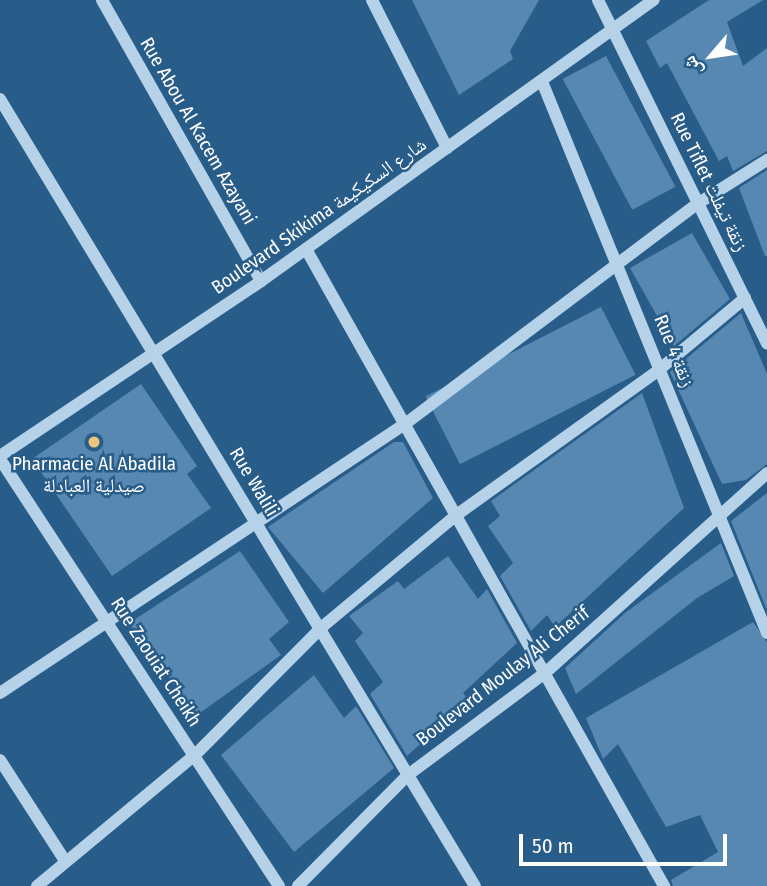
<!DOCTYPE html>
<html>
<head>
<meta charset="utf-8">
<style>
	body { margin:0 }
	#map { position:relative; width:767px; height:886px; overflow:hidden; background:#295d89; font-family:"Fira Sans Condensed","Noto Naskh Arabic",sans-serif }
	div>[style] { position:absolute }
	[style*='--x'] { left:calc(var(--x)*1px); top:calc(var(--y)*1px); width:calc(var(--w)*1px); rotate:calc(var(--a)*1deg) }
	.building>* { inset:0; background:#5688b2; transform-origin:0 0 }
	.minor>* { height:12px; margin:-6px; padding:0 6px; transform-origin:6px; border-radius:6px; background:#b6d2e9 }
	.dots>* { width:19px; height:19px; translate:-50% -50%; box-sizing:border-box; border:4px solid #295d89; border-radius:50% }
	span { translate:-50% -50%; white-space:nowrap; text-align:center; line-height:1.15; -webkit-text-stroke:5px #295d89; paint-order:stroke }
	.street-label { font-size:19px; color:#fff }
	.poi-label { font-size:19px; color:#fff }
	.north { position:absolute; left:676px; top:21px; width:70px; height:70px; -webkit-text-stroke:5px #295d89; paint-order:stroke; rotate:241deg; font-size:19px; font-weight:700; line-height:28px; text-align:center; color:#fff }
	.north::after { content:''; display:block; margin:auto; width:24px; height:32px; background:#fff; clip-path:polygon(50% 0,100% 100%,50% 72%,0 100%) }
	.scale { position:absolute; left:519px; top:834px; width:208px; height:32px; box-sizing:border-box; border:4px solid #fff; border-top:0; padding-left:9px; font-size:21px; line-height:24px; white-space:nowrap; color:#fff; -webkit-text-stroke:5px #295d89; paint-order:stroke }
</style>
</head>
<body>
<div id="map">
	<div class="building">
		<i style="clip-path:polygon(412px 0,539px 0,510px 51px,513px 59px,459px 95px)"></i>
		<i style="clip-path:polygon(709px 0,763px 0,727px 22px,743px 66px,767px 48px,767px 151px,733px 171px,727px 156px,719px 161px,667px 63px,660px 68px,646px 41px)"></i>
		<i style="left:606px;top:56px;width:148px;height:49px;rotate:62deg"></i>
		<i style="clip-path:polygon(767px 170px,767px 256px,765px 256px,739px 188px)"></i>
		<i style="clip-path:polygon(692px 233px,730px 299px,674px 346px,630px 268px)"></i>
		<i style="left:601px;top:307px;width:76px;height:197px;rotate:63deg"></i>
		<i style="clip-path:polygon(741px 313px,767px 374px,767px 464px,746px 480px,722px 484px,670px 372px)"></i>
		<i style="clip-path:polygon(141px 384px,197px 466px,187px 474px,211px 508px,112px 576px,32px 459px)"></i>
		<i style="clip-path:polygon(642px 393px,684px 508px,555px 627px,547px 615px,531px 631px,500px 576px,513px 563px,488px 526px,500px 516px,491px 501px)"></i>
		<i style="clip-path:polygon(394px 442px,403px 442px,433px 498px,323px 593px,268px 527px)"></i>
		<i style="clip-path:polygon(767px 493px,767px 608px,766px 608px,731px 521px)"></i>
		<i style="clip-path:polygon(721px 543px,734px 576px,697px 598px,576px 694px,565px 668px,625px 613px)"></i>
		<i style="clip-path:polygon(240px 551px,289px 622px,269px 639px,281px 655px,197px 715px,129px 623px)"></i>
		<i style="clip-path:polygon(448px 556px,478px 599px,487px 589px,517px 643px,463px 693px,469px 700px,407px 756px,370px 694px,383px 682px,355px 641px,363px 633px,349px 616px,398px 581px,404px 589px)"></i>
		<i style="clip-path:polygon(753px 622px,767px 642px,767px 886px,673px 886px,671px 880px,718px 852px,700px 815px,666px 827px,618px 744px,603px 759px,586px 718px)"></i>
		<i style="clip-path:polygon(314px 675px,344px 718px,356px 706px,394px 768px,294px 852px,221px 755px)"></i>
	</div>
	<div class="minor">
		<i style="--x:102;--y:0;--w:323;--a:60.5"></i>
		<i style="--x:372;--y:0;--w:166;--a:63.1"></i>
		<i style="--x:598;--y:0;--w:383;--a:63.8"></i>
		<i style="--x:543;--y:84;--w:593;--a:67.8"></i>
		<i style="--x:0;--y:99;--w:919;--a:58.89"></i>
		<i style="--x:306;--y:249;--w:731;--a:60.66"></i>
		<i style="--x:0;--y:456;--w:314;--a:-33.8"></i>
		<i style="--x:261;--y:281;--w:483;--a:-35.6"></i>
		<i style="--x:0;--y:459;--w:510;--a:56.84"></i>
		<i style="--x:0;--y:693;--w:486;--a:-33.6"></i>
		<i style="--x:405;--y:424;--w:366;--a:-37"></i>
		<i style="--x:697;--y:204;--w:83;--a:-32.2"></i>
		<i style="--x:0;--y:760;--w:120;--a:57.2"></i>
		<i style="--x:37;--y:886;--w:205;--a:-39.7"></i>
		<i style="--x:195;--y:755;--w:180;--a:-45.2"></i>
		<i style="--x:322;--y:627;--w:173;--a:-39.8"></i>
		<i style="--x:455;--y:516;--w:252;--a:-35.6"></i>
		<i style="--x:660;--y:369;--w:111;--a:-39.9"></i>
		<i style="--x:298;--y:886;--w:156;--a:-45.3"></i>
		<i style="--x:408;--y:775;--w:171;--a:-36.7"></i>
		<i style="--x:545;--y:673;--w:299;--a:-42"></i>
	</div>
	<div class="dots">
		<i style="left:94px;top:442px;background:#f0c37d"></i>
	</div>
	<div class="street-label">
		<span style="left:198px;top:131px;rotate:60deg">Rue Abou Al Kacem Azayani</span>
		<span style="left:709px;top:182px;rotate:64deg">Rue Tiflet زنقة تيفلت</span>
		<span style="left:319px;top:216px;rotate:-35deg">Boulevard Skikima شارع السكيكيمة</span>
		<span style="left:674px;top:351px;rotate:68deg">Rue 4 زنقة</span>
		<span style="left:254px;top:482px;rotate:59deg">Rue Walili</span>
		<span style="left:156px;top:662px;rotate:57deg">Rue Zaouiat Cheikh</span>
		<span style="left:503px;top:676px;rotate:-38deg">Boulevard Moulay Ali Cherif</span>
	</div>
	<div class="poi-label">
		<span style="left:94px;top:475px">Pharmacie Al Abadila<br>صيدلية العبادلة</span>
	</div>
	<div class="north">ش</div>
	<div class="scale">50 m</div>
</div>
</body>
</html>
